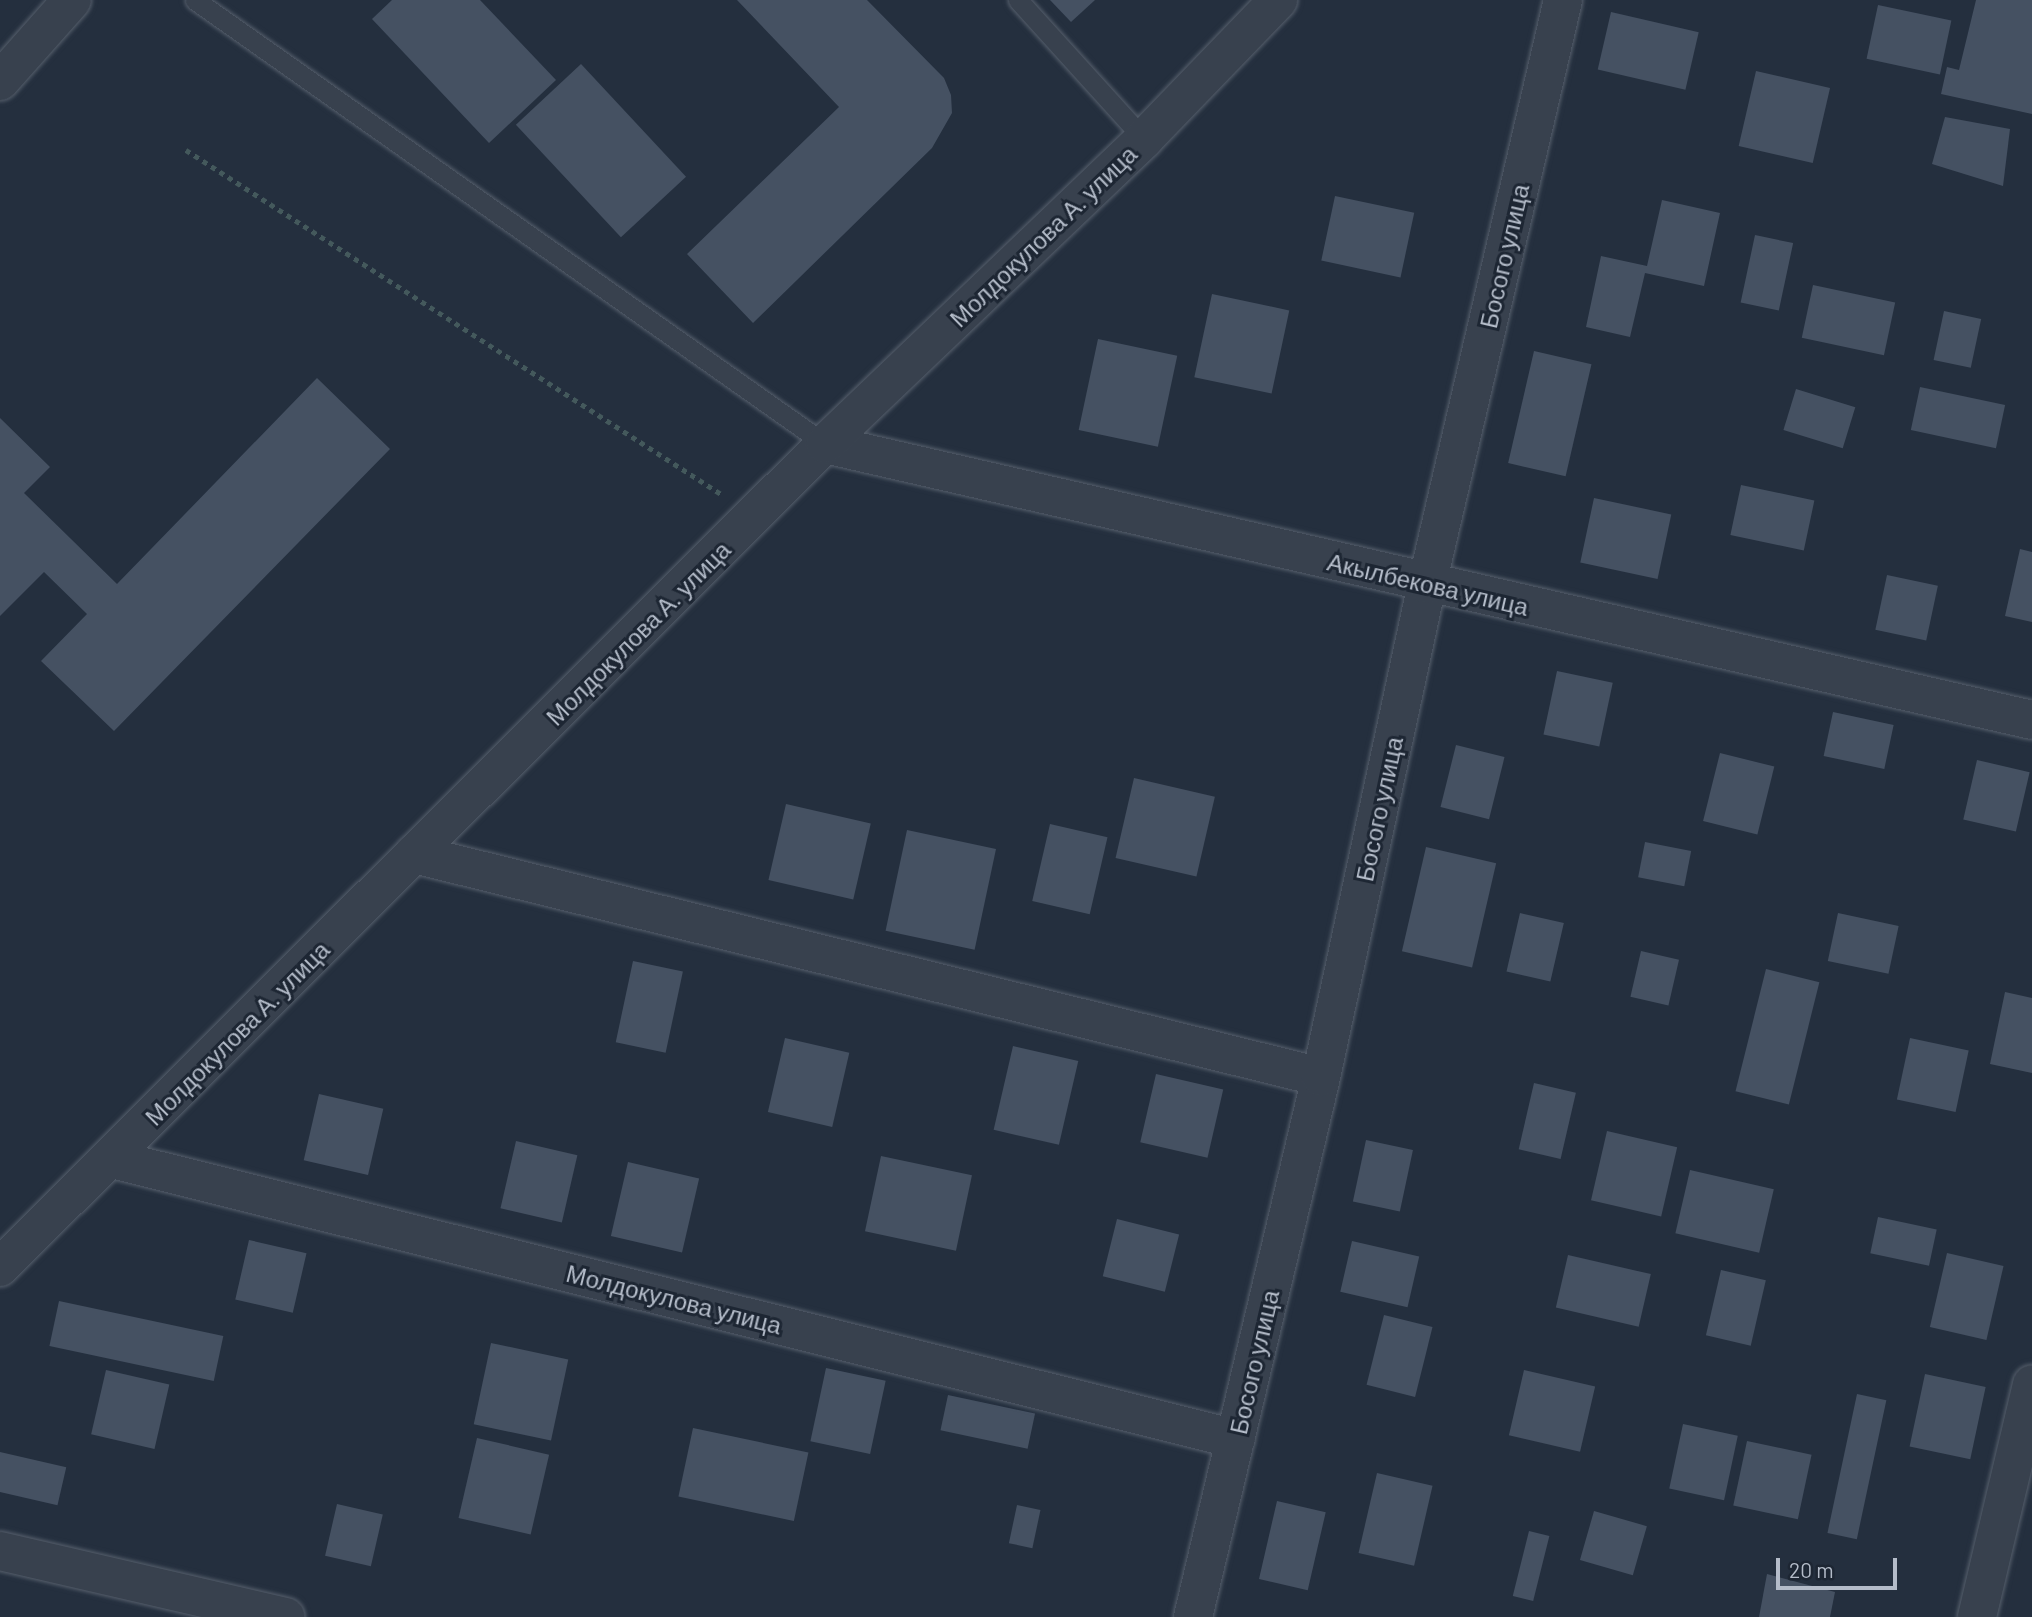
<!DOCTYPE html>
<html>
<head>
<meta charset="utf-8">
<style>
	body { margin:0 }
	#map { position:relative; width:2032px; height:1617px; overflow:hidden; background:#242f3e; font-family:Barlow,sans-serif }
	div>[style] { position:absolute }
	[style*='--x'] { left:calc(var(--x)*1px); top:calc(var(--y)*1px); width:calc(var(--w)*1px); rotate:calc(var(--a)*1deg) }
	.building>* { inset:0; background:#455162; transform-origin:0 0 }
	.path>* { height:4.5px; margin-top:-2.25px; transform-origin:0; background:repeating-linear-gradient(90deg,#44595c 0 5px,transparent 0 10px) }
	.roads { filter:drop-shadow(0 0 2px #565f6c) drop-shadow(0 0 2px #565f6c) }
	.service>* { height:19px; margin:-9.5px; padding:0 9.5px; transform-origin:9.5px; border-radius:9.5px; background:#38414e }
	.minor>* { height:38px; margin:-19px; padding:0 19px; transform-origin:19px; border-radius:19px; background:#38414e }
	.tertiary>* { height:38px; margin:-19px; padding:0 19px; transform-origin:19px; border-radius:19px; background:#38414e }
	span { translate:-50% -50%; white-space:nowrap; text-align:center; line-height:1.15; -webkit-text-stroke:6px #1d2633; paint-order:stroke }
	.street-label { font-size:24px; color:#b4bcc9 }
	.scale { position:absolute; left:1776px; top:1558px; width:121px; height:32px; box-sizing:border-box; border:4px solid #b4bcc9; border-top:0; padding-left:9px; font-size:21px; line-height:24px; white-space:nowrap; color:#b4bcc9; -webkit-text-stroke:5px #1d2633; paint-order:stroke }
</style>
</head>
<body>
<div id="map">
	<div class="building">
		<i style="clip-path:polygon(392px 0,480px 0,556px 80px,489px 143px,372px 19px)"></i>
		<i style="clip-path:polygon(737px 0,867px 0,944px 78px,951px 95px,952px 113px,932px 148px,753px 323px,687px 254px,839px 107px)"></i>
		<i style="clip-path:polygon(1050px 0,1095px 0,1071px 22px)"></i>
		<i style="clip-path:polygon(1976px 0,2032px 0,2032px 114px,1941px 94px,1947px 67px,1959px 70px)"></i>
		<i style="left:1878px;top:5px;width:75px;height:55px;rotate:12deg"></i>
		<i style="left:1611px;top:12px;width:90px;height:59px;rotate:13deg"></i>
		<i style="left:581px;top:64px;width:154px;height:89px;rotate:47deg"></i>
		<i style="left:1756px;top:71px;width:76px;height:77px;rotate:13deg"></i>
		<i style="clip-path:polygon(1945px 117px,2010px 129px,2003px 186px,1932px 164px)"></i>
		<i style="left:1335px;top:196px;width:81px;height:66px;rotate:12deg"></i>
		<i style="clip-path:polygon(1662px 200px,1720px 213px,1704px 286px,1645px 273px,1630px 337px,1586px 327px,1601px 256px,1647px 266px)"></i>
		<i style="left:1755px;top:235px;width:39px;height:69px;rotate:12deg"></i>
		<i style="left:1813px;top:285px;width:84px;height:54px;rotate:12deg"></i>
		<i style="left:1212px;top:294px;width:79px;height:85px;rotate:12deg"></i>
		<i style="left:1944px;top:311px;width:38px;height:50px;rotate:12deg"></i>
		<i style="left:1098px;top:339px;width:81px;height:93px;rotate:12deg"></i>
		<i style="left:1534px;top:351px;width:59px;height:115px;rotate:13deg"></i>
		<i style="clip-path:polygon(317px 378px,390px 449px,114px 731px,41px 661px,87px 614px,44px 572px,0 616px,0 418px,50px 467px,24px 493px,117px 584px)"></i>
		<i style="left:1920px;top:387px;width:87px;height:44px;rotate:12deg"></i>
		<i style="left:1796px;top:389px;width:62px;height:43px;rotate:17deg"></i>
		<i style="left:1741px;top:485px;width:75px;height:51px;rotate:12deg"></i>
		<i style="left:1594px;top:498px;width:79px;height:66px;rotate:12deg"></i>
		<i style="clip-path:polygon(2020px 549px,2032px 552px,2032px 622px,2005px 616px)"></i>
		<i style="left:1887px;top:575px;width:52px;height:56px;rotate:12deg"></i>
		<i style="left:1557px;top:671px;width:57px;height:65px;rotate:12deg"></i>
		<i style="left:1833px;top:712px;width:62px;height:45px;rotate:12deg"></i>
		<i style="left:1456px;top:745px;width:50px;height:64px;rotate:14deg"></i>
		<i style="left:1720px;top:753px;width:56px;height:70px;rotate:14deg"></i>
		<i style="left:1977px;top:760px;width:54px;height:61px;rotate:13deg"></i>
		<i style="left:1134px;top:778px;width:83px;height:82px;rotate:13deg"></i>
		<i style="left:786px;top:804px;width:87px;height:78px;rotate:13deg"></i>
		<i style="left:1050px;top:824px;width:59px;height:79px;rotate:13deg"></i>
		<i style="left:907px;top:830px;width:91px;height:103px;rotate:12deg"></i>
		<i style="left:1645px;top:842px;width:47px;height:36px;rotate:11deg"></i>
		<i style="left:1426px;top:847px;width:72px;height:107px;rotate:13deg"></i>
		<i style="left:1520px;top:913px;width:45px;height:60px;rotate:13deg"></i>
		<i style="left:1838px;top:913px;width:62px;height:49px;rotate:12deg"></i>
		<i style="left:1641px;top:951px;width:39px;height:47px;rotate:13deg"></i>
		<i style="left:633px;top:961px;width:51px;height:83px;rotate:12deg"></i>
		<i style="left:1766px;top:969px;width:55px;height:126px;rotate:14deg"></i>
		<i style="clip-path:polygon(2005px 992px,2032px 998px,2032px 1073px,1990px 1064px)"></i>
		<i style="left:785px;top:1038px;width:66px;height:76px;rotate:13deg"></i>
		<i style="left:1910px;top:1038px;width:60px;height:63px;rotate:12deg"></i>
		<i style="left:1013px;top:1046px;width:67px;height:86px;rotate:13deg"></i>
		<i style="left:1156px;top:1074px;width:69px;height:70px;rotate:13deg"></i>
		<i style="left:1534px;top:1083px;width:43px;height:68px;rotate:13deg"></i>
		<i style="left:319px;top:1094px;width:66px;height:68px;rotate:13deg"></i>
		<i style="left:1607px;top:1131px;width:72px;height:71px;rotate:13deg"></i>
		<i style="left:1366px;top:1140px;width:48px;height:63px;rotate:12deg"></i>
		<i style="left:516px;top:1141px;width:63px;height:69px;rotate:13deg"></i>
		<i style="left:881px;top:1156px;width:93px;height:77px;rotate:12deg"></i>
		<i style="left:628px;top:1162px;width:73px;height:76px;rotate:13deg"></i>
		<i style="left:1690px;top:1170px;width:86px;height:65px;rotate:13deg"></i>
		<i style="left:1878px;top:1217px;width:60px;height:37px;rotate:12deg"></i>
		<i style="left:1117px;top:1219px;width:64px;height:59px;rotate:14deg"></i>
		<i style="left:249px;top:1240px;width:59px;height:61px;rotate:13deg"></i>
		<i style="left:1352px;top:1241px;width:69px;height:52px;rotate:13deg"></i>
		<i style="left:1947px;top:1253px;width:58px;height:76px;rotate:13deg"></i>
		<i style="left:1568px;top:1255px;width:85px;height:54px;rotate:13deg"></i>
		<i style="left:1721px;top:1270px;width:46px;height:67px;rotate:13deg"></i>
		<i style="left:59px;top:1301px;width:168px;height:46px;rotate:12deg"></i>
		<i style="left:1384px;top:1315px;width:50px;height:72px;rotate:14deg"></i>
		<i style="left:491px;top:1343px;width:79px;height:83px;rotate:12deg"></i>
		<i style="left:826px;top:1368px;width:61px;height:75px;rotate:12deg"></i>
		<i style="left:106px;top:1370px;width:65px;height:66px;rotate:13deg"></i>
		<i style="left:1524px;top:1370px;width:73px;height:67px;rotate:13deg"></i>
		<i style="left:1925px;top:1374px;width:62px;height:74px;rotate:12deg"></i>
		<i style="left:1857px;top:1394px;width:30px;height:142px;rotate:12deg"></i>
		<i style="left:948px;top:1395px;width:89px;height:36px;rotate:12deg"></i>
		<i style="left:1683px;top:1424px;width:56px;height:66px;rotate:12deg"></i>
		<i style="left:693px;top:1428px;width:118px;height:70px;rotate:12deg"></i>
		<i style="left:477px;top:1438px;width:74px;height:82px;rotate:13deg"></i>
		<i style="left:1747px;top:1441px;width:66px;height:66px;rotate:12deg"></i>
		<i style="left:0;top:1452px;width:68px;height:39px;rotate:13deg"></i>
		<i style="left:1377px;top:1473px;width:57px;height:82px;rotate:13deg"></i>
		<i style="left:1277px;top:1501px;width:50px;height:80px;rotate:13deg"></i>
		<i style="left:337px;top:1504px;width:47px;height:53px;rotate:13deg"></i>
		<i style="left:1017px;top:1505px;width:24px;height:39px;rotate:12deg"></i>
		<i style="left:1594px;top:1511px;width:55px;height:51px;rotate:16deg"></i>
		<i style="left:1529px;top:1531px;width:21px;height:67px;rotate:14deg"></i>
		<i style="clip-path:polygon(1767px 1574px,1835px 1592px,1830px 1617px,1759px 1617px)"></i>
	</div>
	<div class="path">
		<i style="--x:186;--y:150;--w:636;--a:32.74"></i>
	</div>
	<div class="roads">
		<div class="service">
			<i style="--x:195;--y:0;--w:771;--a:35.17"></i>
			<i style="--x:1018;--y:0;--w:188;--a:47.8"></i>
		</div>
		<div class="minor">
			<i style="--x:0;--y:81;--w:108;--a:-48.4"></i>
			<i style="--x:825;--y:444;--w:1238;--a:12.88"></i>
			<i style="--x:414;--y:854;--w:934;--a:13.81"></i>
			<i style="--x:112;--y:1159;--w:1158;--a:13.99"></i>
			<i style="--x:0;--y:1551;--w:293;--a:13"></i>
			<i style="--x:1193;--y:1617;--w:555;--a:-76.66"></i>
			<i style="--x:1321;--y:1077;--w:504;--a:-77.87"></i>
			<i style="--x:1427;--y:584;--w:600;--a:-76.89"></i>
			<i style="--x:1977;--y:1617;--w:239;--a:-76.7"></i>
		</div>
		<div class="tertiary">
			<i style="--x:0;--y:1267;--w:1165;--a:-44.93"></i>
			<i style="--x:825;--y:444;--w:441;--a:-43.7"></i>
			<i style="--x:1144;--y:139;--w:193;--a:-46"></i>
		</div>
	</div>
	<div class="street-label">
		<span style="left:1043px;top:236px;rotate:-44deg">Молдокулова А. улица</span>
		<span style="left:1504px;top:256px;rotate:-77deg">Босого улица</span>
		<span style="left:1428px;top:584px;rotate:13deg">Акылбекова улица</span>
		<span style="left:638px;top:633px;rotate:-45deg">Молдокулова А. улица</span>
		<span style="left:1379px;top:809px;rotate:-78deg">Босого улица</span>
		<span style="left:237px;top:1033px;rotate:-45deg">Молдокулова А. улица</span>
		<span style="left:674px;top:1299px;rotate:14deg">Молдокулова улица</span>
		<span style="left:1254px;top:1362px;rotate:-77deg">Босого улица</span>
	</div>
	<div class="scale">20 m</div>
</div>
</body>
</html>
